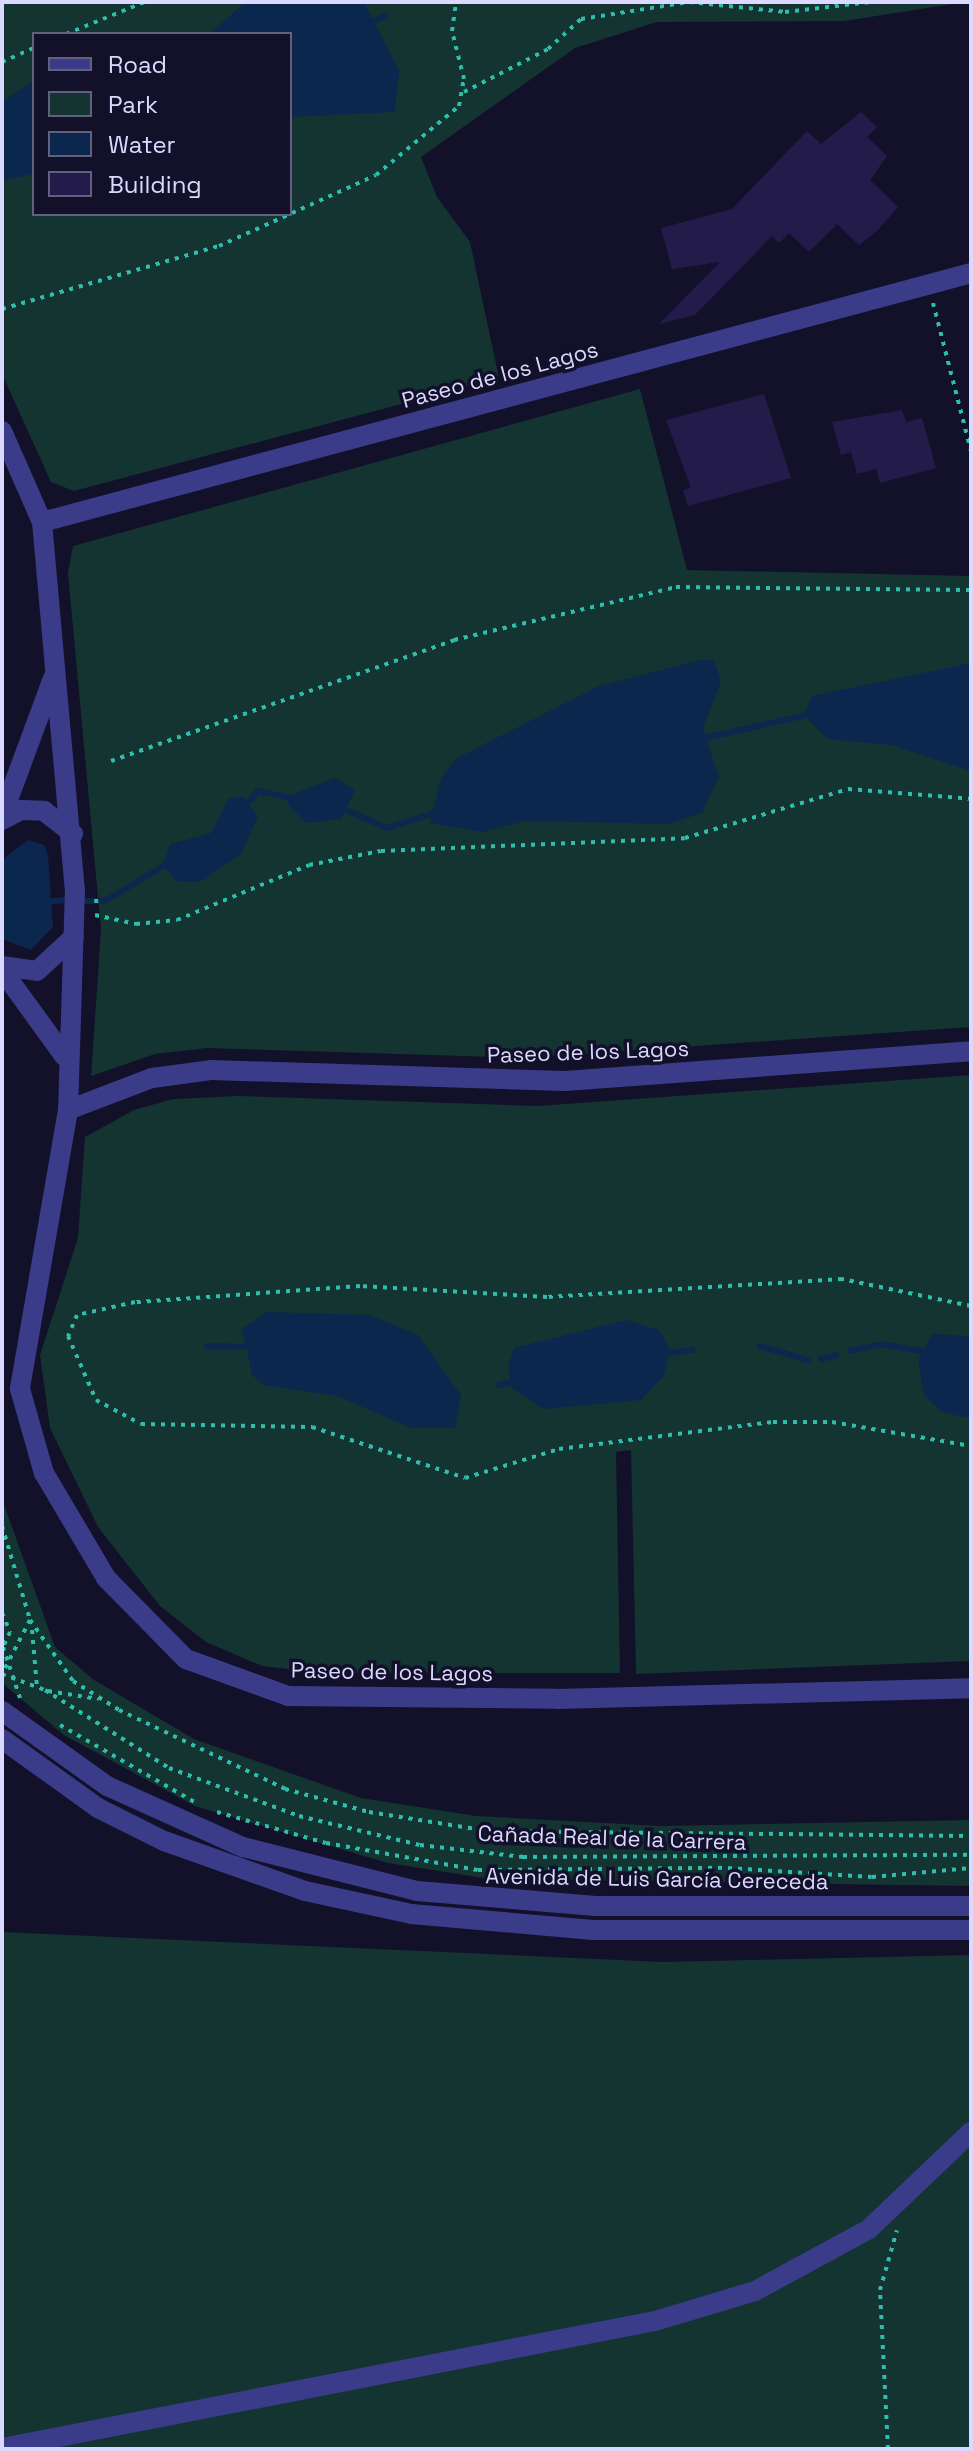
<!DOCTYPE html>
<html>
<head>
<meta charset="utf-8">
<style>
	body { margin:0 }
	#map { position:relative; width:973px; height:2451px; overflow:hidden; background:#13102a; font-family:"Space Grotesk",sans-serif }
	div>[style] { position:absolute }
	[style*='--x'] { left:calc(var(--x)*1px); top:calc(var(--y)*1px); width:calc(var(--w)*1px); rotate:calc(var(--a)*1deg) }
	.green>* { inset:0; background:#133431 }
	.water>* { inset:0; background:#0c274d }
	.stream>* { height:6px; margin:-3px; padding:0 3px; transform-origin:3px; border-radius:3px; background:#0c274d }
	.building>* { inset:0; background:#231c4b }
	.path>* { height:4px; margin-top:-2px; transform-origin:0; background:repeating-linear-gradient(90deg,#2fbdad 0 4px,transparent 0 10px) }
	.minor>* { height:20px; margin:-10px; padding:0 10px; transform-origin:10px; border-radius:10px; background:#3b3c89 }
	span { translate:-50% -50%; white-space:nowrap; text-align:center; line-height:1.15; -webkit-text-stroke:7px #13102a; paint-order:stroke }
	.street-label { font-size:22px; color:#dbd9ff }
	.frame { position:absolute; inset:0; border:4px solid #dbd9ff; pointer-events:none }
	.legend { position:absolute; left:32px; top:32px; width:260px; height:184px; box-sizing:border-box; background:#13102a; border:2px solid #63607f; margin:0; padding:10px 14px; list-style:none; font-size:24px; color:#dbd9ff }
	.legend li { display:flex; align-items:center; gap:16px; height:40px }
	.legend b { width:40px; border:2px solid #63607f }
</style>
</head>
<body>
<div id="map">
	<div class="green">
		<i style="clip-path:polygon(evenodd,2px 2px,966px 2px,844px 21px,657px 22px,575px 48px,421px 157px,437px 197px,470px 242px,499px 378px,74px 491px,51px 482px,2px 374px,2px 2px,34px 34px,290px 34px,290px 214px,34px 214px,34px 34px)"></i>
		<i style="clip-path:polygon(640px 389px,687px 570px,971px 576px,971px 1027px,524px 1058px,207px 1048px,155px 1054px,91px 1076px,101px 930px,68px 573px,73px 546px)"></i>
		<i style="clip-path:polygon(971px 1075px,971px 1661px,636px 1674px,631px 1450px,616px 1452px,620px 1673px,324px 1673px,262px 1666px,206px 1642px,160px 1606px,98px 1527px,50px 1428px,40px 1355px,78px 1238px,85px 1137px,134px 1110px,173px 1099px,238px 1096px,537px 1106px)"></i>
		<i style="clip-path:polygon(2px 1499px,55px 1647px,94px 1680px,194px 1739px,361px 1798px,476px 1816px,661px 1826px,971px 1820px,971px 1886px,490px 1879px,388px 1863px,195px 1806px,64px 1735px,2px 1683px)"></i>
		<i style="clip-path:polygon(2px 1932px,662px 1962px,971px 1955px,971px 2449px,2px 2449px)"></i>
	</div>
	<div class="water">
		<i style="clip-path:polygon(246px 2px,364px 2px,399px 71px,395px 112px,290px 117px,290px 34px,209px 34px)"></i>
		<i style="clip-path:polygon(34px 80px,34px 174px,4px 180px,2px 102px)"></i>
		<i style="clip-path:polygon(705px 659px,714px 661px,721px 681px,703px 728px,719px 777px,702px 813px,668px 824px,525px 821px,482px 832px,430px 823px,441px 778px,455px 759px,599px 686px)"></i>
		<i style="clip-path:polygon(971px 663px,971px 771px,892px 745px,827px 739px,804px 715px,812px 696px)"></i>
		<i style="clip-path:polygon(335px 778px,355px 790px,341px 819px,307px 823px,289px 806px,286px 797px)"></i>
		<i style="clip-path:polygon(242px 796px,258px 816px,241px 854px,200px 882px,176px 881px,163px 865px,170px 844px,211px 833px,228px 799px)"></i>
		<i style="clip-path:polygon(28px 840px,44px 845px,48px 856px,53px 927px,31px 950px,2px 939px,2px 860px)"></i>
		<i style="clip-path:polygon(267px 1312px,369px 1315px,418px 1335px,461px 1395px,455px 1428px,412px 1428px,337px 1396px,264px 1385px,252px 1375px,242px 1329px)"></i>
		<i style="clip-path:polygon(626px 1320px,659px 1330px,670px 1350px,664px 1375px,641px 1400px,543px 1409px,512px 1388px,508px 1366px,514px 1348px)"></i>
		<i style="clip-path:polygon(932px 1334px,971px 1336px,971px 1418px,943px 1413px,924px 1395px,918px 1360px)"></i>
	</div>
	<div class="stream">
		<i style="--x:372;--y:22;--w:14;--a:-25"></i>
		<i style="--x:696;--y:740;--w:117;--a:-12.8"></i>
		<i style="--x:246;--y:804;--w:18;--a:-47"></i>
		<i style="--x:258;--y:791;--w:34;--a:12"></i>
		<i style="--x:344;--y:809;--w:47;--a:23.8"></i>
		<i style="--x:387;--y:828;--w:49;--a:-17.7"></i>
		<i style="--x:81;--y:901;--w:24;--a:0"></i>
		<i style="--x:105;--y:901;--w:72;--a:-30.8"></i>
		<i style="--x:42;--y:902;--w:24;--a:-5"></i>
		<i style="--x:207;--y:1346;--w:44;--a:1.3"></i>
		<i style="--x:760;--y:1346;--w:50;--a:16.3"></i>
		<i style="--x:850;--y:1351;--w:34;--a:-12"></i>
		<i style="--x:883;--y:1344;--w:38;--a:11"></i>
		<i style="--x:663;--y:1354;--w:30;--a:-8"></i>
		<i style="--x:821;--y:1359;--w:16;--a:-14"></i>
		<i style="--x:499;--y:1385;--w:20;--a:-15"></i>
	</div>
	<div class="building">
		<i style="clip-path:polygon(861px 112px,877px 127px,867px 137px,887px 156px,870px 180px,898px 207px,877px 231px,859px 245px,837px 224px,809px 252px,789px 233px,779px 243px,772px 236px,695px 315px,659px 324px,720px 262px,672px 269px,661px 228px,732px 209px,807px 131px,821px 144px)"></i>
		<i style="clip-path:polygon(764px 394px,791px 478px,688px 506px,683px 490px,691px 488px,666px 420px)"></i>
		<i style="clip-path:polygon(902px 410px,906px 422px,922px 418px,936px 468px,880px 483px,876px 469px,857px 474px,851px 452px,841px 455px,832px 422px)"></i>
	</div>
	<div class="path">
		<i style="--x:66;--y:34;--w:85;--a:-22.1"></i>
		<i style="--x:2;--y:62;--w:35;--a:-24"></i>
		<i style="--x:464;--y:92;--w:94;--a:-27.1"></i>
		<i style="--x:548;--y:49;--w:45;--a:-42.3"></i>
		<i style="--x:581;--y:19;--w:109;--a:-8.9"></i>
		<i style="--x:689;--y:2;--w:97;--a:5.9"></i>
		<i style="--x:785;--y:12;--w:88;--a:-6.6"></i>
		<i style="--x:933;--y:303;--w:153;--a:75.6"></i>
		<i style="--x:2;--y:309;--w:226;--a:-16.2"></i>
		<i style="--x:219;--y:246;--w:172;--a:-24.3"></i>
		<i style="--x:376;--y:175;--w:108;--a:-39.7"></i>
		<i style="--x:459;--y:106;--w:27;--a:-80"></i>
		<i style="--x:464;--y:79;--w:49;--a:-104"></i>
		<i style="--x:452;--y:31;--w:29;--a:-82"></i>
		<i style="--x:111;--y:761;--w:364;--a:-19.4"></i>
		<i style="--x:454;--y:640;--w:228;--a:-13.4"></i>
		<i style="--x:676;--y:587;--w:295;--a:0.6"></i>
		<i style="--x:96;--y:899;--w:10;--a:84"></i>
		<i style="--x:95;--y:915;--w:42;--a:12.4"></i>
		<i style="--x:136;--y:924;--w:41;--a:-5.6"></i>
		<i style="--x:177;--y:920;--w:143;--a:-22.6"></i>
		<i style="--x:309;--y:865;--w:73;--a:-11"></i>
		<i style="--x:381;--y:851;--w:304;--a:-2.4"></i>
		<i style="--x:685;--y:838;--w:170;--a:-16.7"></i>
		<i style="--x:848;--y:789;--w:123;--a:4.6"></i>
		<i style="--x:971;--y:1306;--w:132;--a:-168.2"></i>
		<i style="--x:842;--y:1279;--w:296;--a:176.5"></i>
		<i style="--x:547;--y:1297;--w:187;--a:-176.6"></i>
		<i style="--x:360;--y:1286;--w:226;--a:175.9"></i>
		<i style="--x:135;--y:1302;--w:59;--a:167.4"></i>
		<i style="--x:77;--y:1315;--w:23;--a:113"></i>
		<i style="--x:68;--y:1336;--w:70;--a:66.4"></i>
		<i style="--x:96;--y:1400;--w:51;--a:28.1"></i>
		<i style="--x:141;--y:1424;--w:171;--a:1"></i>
		<i style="--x:312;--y:1427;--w:161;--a:18.4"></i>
		<i style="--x:465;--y:1478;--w:98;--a:-17.1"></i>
		<i style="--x:559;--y:1449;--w:216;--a:-7.2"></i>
		<i style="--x:773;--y:1422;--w:59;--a:0"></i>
		<i style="--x:832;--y:1422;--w:141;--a:9.8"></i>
		<i style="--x:2;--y:1526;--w:98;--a:73.4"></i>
		<i style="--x:30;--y:1620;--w:61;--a:117.4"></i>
		<i style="--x:2;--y:1613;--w:21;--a:67"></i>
		<i style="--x:10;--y:1632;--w:17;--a:115"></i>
		<i style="--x:3;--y:1647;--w:54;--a:71.6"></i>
		<i style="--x:30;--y:1620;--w:75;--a:54.8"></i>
		<i style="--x:73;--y:1681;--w:54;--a:32.2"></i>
		<i style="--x:119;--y:1710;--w:184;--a:25.4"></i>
		<i style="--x:285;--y:1789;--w:87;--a:15.3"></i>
		<i style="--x:369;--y:1812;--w:121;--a:9"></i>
		<i style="--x:489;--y:1831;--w:482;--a:0.6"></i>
		<i style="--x:32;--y:1630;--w:57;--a:85"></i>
		<i style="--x:2;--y:1674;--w:46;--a:20.4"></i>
		<i style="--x:45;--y:1690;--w:146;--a:32.2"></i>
		<i style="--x:169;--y:1768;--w:139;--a:20.3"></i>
		<i style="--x:299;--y:1816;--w:124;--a:13.5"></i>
		<i style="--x:420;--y:1845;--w:104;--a:6.6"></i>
		<i style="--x:523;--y:1857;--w:448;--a:-0.3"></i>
		<i style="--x:48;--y:1691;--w:51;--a:9.1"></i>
		<i style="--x:60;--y:1725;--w:159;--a:29.8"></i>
		<i style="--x:217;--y:1812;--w:113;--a:15.9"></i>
		<i style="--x:326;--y:1843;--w:154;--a:10.1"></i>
		<i style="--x:478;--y:1870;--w:250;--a:-0.5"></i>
		<i style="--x:728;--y:1868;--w:144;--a:3.6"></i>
		<i style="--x:872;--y:1877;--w:99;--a:-5.2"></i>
		<i style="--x:888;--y:2449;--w:159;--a:-92.9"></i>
		<i style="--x:880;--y:2290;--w:62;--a:-74.2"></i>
	</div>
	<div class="minor">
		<i style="--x:2;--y:431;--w:99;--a:66.3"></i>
		<i style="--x:42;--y:522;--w:368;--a:84.9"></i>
		<i style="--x:75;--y:889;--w:221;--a:91.8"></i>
		<i style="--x:68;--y:1110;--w:283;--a:99.8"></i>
		<i style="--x:20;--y:1389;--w:87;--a:74.1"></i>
		<i style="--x:44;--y:1473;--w:122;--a:59.4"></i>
		<i style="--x:106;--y:1578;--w:114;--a:45.4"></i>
		<i style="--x:186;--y:1659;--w:109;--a:19.9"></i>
		<i style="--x:288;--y:1696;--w:269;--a:0.6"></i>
		<i style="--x:557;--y:1699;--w:414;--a:-1.5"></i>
		<i style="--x:42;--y:522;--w:962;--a:-15"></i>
		<i style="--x:2;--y:816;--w:147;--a:-69.7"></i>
		<i style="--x:2;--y:820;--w:21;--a:-28"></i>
		<i style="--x:21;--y:810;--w:23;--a:2"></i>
		<i style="--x:44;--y:811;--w:37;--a:38"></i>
		<i style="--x:2;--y:966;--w:35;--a:8"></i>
		<i style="--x:37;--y:971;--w:50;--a:-42.6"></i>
		<i style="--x:2;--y:970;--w:107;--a:54.1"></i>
		<i style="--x:68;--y:1110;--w:90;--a:-20.9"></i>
		<i style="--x:152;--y:1078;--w:61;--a:-7.6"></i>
		<i style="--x:212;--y:1070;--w:353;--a:1.8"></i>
		<i style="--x:565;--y:1081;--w:407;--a:-4.2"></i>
		<i style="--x:2;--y:1711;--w:129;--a:35.5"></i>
		<i style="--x:107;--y:1786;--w:149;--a:24.2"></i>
		<i style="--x:243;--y:1847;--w:179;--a:14.2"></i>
		<i style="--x:417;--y:1891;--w:179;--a:4.8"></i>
		<i style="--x:595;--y:1906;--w:376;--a:0"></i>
		<i style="--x:2;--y:1739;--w:118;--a:35.7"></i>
		<i style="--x:98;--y:1808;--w:74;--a:26.6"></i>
		<i style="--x:164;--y:1841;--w:150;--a:19.5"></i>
		<i style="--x:305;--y:1891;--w:108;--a:12.2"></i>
		<i style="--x:411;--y:1914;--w:183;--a:5"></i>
		<i style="--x:593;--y:1930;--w:378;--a:0"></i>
		<i style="--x:2;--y:2448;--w:665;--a:-11.01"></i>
		<i style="--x:655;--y:2321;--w:104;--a:-16.7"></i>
		<i style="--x:755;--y:2291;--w:130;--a:-28.5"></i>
		<i style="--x:869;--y:2229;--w:141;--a:-43.6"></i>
	</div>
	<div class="street-label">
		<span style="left:500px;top:375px;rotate:-15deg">Paseo de los Lagos</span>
		<span style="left:588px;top:1052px;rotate:-2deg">Paseo de los Lagos</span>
		<span style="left:392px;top:1672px;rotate:1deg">Paseo de los Lagos</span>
		<span style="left:612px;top:1838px;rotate:2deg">Cañada Real de la Carrera</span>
		<span style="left:657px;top:1879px;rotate:1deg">Avenida de Luis García Cereceda</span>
	</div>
	<div class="frame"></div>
	<ul class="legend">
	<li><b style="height:10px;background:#3b3c89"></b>Road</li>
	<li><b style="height:22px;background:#133431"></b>Park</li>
	<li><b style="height:22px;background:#0c274d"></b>Water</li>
	<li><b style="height:22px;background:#231c4b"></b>Building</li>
	</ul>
</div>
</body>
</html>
